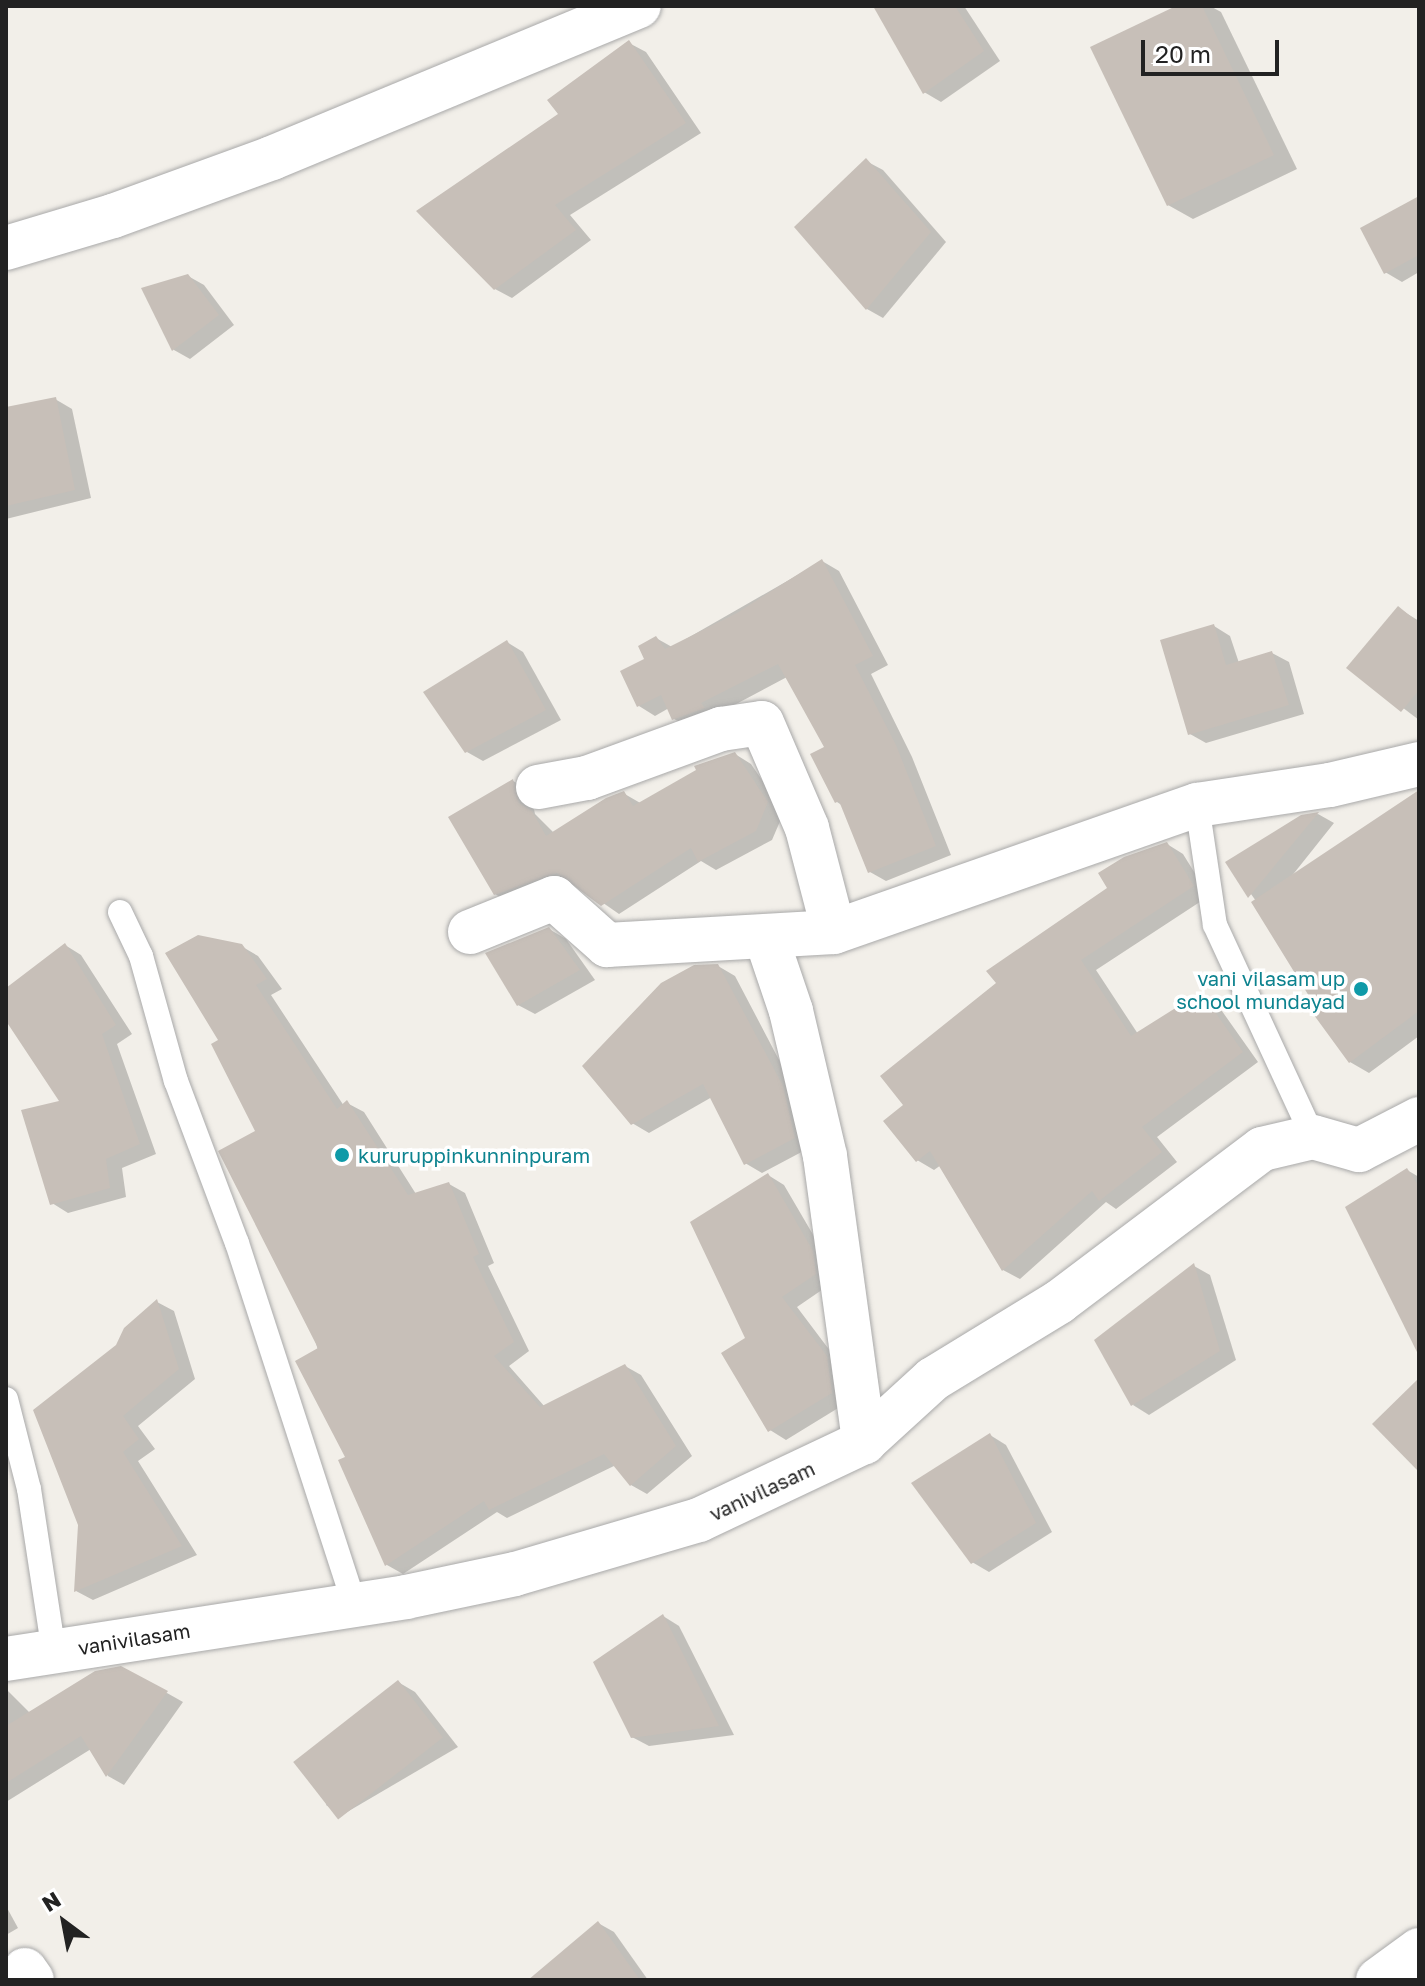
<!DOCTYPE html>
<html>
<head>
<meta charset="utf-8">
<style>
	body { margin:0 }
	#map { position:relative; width:1425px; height:1986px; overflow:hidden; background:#f2efe9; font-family:"Golos Text",sans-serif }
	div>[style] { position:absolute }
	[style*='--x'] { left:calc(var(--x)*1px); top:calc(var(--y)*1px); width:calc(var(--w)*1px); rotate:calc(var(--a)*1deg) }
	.shadow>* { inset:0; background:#0003 }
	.building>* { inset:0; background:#c7bfb8; transform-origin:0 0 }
	.roads { filter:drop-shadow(0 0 2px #a9a9a9) drop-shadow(0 0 2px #a9a9a9) }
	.lane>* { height:24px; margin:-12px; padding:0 12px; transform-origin:12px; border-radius:12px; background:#fff }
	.street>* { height:44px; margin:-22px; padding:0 22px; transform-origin:22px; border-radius:22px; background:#fff }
	.dots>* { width:22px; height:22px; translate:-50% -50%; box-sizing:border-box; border:4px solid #fff; border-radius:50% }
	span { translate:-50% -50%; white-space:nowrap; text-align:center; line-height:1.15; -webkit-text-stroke:7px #fff; paint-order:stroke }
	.culture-label { font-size:20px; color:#0d838f }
	.right { translate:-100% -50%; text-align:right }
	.left { translate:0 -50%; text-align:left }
	.street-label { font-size:20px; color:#222 }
	.frame { position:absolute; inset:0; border:8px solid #222; pointer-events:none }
	.north { position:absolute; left:24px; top:1882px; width:80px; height:80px; -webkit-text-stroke:6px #fff; paint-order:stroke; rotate:328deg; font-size:22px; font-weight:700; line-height:32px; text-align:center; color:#222 }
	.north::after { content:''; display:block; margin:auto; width:28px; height:36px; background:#222; clip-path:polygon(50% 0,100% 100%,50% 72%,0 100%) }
	.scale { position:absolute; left:1141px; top:40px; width:138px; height:36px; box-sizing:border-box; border:4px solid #222; border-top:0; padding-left:10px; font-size:24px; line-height:28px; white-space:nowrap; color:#222; -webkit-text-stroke:6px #fff; paint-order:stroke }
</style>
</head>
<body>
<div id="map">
	<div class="shadow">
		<i style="clip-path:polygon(875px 6px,964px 6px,1000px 61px,941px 102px,924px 92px)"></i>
		<i style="clip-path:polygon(1180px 6px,1210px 6px,1221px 12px,1297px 169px,1193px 219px,1168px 205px)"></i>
		<i style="clip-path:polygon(629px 43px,646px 52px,701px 133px,570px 215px,591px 240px,512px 298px,495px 289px,561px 115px)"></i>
		<i style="clip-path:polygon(866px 161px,883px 170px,946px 242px,883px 318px,867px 309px,797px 227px)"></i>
		<i style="clip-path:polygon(1419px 201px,1419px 272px,1402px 282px,1385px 272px)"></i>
		<i style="clip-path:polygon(188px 276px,204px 285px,234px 325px,190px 359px,174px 350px,143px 289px)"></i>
		<i style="clip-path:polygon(55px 399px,72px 409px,91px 498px,6px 519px,6px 409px)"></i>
		<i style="clip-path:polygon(822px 561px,839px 571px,888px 665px,871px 674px,912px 757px,951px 855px,886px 881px,870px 872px,843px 806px,837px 802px,826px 748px,787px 677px,691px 728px,674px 719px,669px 708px,655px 716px,639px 706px,656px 638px,672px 647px)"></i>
		<i style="clip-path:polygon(1398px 608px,1419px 621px,1419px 720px,1349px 667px)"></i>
		<i style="clip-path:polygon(1214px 626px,1230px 636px,1239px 663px,1272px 653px,1289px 662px,1304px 714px,1206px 743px,1190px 734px)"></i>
		<i style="clip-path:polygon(507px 642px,523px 652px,561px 720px,483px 761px,467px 752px)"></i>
		<i style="clip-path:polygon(735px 754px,751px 764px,784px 812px,772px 840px,716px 870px,701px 861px,619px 914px,573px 882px,512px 904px,495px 894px,513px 781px,530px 790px,535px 814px,554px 833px,623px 793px,642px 804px)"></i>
		<i style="clip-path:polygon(1419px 792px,1419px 1036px,1369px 1073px,1350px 1062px,1256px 901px,1228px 862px,1301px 817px,1318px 814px,1334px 823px,1291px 877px)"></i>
		<i style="clip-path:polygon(1167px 844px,1183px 854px,1209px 896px,1096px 970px,1138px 1034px,1201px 994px,1217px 1004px,1258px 1062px,1157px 1137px,1177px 1162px,1116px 1209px,1106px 1202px,1020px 1279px,1003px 1270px,941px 1165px,934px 1170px,917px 1160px,905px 1105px,998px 984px)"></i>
		<i style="clip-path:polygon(549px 929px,566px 939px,595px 980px,535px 1014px,518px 1005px)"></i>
		<i style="clip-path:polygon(65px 945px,81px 955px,132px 1034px,117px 1044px,156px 1154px,122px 1168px,126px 1197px,68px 1213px,52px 1203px,62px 1102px,6px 1017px,6px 991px)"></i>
		<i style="clip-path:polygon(241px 946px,258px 956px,282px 989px,271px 995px,344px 1106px,347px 1103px,364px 1112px,416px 1194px,449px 1184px,465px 1193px,494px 1263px,488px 1266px,529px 1351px,509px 1366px,545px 1407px,625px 1366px,641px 1375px,692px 1456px,647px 1494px,631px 1485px,616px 1465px,507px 1518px,497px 1512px,403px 1574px,387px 1565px,348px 1458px,257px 1132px,221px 1041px)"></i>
		<i style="clip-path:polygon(718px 966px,735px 976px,799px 1098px,811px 1147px,762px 1173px,745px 1163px,712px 1097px,649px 1133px,632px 1123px)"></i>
		<i style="clip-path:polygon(1407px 1170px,1419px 1177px,1419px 1351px)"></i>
		<i style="clip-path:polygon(768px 1175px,784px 1185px,829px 1262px,832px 1283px,797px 1307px,843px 1368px,848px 1402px,786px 1440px,770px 1430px)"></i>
		<i style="clip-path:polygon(1194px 1266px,1210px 1275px,1236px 1360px,1149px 1415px,1133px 1405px)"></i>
		<i style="clip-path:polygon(157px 1302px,174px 1311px,195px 1379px,138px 1426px,155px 1449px,138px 1461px,197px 1555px,93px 1600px,76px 1591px,118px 1347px)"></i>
		<i style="clip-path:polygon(990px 1435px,1006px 1445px,1052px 1532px,989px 1572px,972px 1562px)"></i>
		<i style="clip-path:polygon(663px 1616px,679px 1626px,734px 1735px,649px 1746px,632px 1737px)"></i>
		<i style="clip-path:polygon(398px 1682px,415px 1692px,458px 1747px,342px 1815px,326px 1805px)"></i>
		<i style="clip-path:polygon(6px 1689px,30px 1713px,167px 1693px,183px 1702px,124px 1785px,108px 1776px,91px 1749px,6px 1802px)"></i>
		<i style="clip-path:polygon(6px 1906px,18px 1928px,6px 1935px)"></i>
		<i style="clip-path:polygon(598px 1923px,614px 1932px,648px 1980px,531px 1980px)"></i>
	</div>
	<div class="building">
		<i style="clip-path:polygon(873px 6px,955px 6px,984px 51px,923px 94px)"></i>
		<i style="clip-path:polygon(1176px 6px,1202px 6px,1274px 155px,1167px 206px,1090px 47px)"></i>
		<i style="clip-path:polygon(629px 40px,686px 123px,555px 205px,576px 230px,494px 290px,416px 211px,558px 114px,547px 100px)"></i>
		<i style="clip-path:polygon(866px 158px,931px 232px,866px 310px,794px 227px)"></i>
		<i style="clip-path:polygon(1419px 196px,1419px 255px,1384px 274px,1360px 228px)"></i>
		<i style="clip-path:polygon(188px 274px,219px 315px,172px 351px,141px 288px)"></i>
		<i style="clip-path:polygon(56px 397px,75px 490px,6px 506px,6px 407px)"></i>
		<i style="clip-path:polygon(822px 559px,873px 656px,855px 665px,896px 745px,936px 846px,868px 873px,839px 801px,835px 803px,810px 754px,824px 747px,778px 664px,701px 703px,705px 708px,672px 720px,661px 695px,637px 707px,620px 671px,644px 659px,638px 646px,656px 636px,665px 649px,737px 613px)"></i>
		<i style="clip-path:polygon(1398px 606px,1419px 623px,1419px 690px,1401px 712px,1346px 668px)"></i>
		<i style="clip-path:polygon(1214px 624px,1226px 665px,1272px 651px,1289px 705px,1188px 735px,1160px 640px)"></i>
		<i style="clip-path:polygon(507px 640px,546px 710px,465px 753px,423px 692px)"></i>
		<i style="clip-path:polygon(735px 752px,768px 802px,756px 831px,698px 862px,691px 848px,601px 906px,557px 873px,494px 895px,448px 817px,513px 779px,519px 803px,532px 811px,546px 836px,606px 798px,624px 791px,633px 806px,696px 770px,694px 766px)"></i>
		<i style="clip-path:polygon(1419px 790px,1419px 1011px,1349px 1063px,1311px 1011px,1317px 1009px,1251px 902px)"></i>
		<i style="clip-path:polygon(1319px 812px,1248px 898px,1225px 862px,1301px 815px)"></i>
		<i style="clip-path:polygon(1167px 842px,1194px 886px,1081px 960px,1131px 1036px,1201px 992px,1243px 1052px,1142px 1127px,1162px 1152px,1099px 1201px,1092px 1191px,1002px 1271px,930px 1151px,916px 1162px,883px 1121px,903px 1105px,880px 1076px,996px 983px,986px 971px,1107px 888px,1098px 873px,1124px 857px)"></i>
		<i style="clip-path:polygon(549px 927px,580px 970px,517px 1006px,485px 953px)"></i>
		<i style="clip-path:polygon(198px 935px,242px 944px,267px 979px,256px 985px,337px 1109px,347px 1100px,408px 1195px,449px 1182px,479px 1254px,473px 1257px,514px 1342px,494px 1356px,540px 1407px,625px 1364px,676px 1446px,630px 1486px,604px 1454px,489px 1510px,484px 1501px,385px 1566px,338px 1460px,345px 1457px,295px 1361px,318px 1348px,218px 1151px,255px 1131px,211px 1044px,218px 1040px,165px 953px)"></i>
		<i style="clip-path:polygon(65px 943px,116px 1025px,102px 1034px,140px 1144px,106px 1159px,110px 1188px,50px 1205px,21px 1110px,59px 1101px,6px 1021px,6px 988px)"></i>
		<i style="clip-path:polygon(718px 964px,783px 1086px,795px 1138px,744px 1165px,703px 1084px,631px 1125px,582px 1066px,661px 983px,694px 965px)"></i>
		<i style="clip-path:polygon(1407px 1168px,1419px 1187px,1419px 1356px,1345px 1207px)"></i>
		<i style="clip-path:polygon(768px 1173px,813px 1251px,816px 1274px,782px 1297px,827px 1356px,832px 1393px,768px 1432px,721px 1353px,745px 1338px,690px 1222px)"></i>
		<i style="clip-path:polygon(1194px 1263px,1220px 1351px,1131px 1406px,1094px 1340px)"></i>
		<i style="clip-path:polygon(157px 1299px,179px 1369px,123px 1416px,139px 1439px,123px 1452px,182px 1546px,74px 1592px,78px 1525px,33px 1410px,116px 1345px,124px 1328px)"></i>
		<i style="clip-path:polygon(1419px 1378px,1419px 1472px,1372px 1424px)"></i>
		<i style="clip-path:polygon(990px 1433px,1036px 1523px,971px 1564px,911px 1483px)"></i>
		<i style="clip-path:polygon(663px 1614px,719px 1726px,631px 1738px,593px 1662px)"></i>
		<i style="clip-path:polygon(121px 1666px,168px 1691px,106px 1777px,81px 1736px,6px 1783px,6px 1726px,95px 1671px)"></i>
		<i style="left:398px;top:1680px;width:73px;height:133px;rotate:52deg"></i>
		<i style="clip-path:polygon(598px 1921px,640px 1980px,528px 1980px)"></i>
	</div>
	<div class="roads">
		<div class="lane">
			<i style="--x:1197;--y:805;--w:121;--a:81.5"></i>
			<i style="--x:1215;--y:925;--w:234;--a:65.2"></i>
			<i style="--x:120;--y:912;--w:49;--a:64.5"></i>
			<i style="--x:141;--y:956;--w:130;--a:74.4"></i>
			<i style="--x:176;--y:1081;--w:173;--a:69.4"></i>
			<i style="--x:237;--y:1243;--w:382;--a:72"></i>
			<i style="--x:6;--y:1399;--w:93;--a:75.7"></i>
			<i style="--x:29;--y:1489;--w:165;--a:81.3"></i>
		</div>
		<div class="street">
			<i style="--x:6;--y:248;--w:112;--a:-16.7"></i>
			<i style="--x:113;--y:216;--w:169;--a:-20"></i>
			<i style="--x:272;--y:158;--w:397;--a:-22.5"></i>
			<i style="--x:538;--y:787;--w:50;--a:-10.4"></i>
			<i style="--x:587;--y:778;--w:143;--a:-20.1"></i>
			<i style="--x:721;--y:729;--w:41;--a:-8.3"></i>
			<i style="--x:762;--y:723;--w:114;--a:66.8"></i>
			<i style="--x:807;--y:828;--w:107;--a:75.4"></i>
			<i style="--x:470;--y:932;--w:91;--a:-22"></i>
			<i style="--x:554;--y:898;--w:71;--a:41.6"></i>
			<i style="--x:607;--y:945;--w:227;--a:-3.3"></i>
			<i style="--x:834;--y:932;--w:385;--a:-19.3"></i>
			<i style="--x:1197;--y:805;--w:134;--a:-8.6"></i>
			<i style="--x:1330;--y:785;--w:91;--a:-13.3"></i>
			<i style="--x:766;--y:937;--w:78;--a:71.3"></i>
			<i style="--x:791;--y:1011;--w:149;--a:76.8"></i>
			<i style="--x:825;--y:1156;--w:289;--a:82.2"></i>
			<i style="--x:6;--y:1659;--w:405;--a:-8.8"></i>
			<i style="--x:406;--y:1597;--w:111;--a:-11.9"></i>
			<i style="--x:515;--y:1574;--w:192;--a:-16.4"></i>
			<i style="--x:699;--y:1520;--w:183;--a:-25.3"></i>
			<i style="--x:864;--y:1442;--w:93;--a:-42.4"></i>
			<i style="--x:933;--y:1379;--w:148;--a:-31.4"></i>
			<i style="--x:1059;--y:1302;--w:254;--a:-37"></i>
			<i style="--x:1262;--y:1149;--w:52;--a:-13.2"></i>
			<i style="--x:1313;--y:1137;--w:48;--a:15.8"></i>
			<i style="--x:1359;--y:1150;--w:68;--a:-27.3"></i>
			<i style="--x:25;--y:1970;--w:12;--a:55"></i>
			<i style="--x:1378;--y:1980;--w:51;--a:-36.2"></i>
		</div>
	</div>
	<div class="dots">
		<i style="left:1361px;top:989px;background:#0f9aa8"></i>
		<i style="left:342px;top:1155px;background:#0f9aa8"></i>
	</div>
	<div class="culture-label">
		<span class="right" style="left:1345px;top:990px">vani vilasam up<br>school mundayad</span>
		<span class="left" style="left:358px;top:1155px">kururuppinkunninpuram</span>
	</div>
	<div class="street-label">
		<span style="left:762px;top:1491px;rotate:-25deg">vanivilasam</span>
		<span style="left:134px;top:1639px;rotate:-9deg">vanivilasam</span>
	</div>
	<div class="frame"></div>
	<div class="north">N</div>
	<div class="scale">20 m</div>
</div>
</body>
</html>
